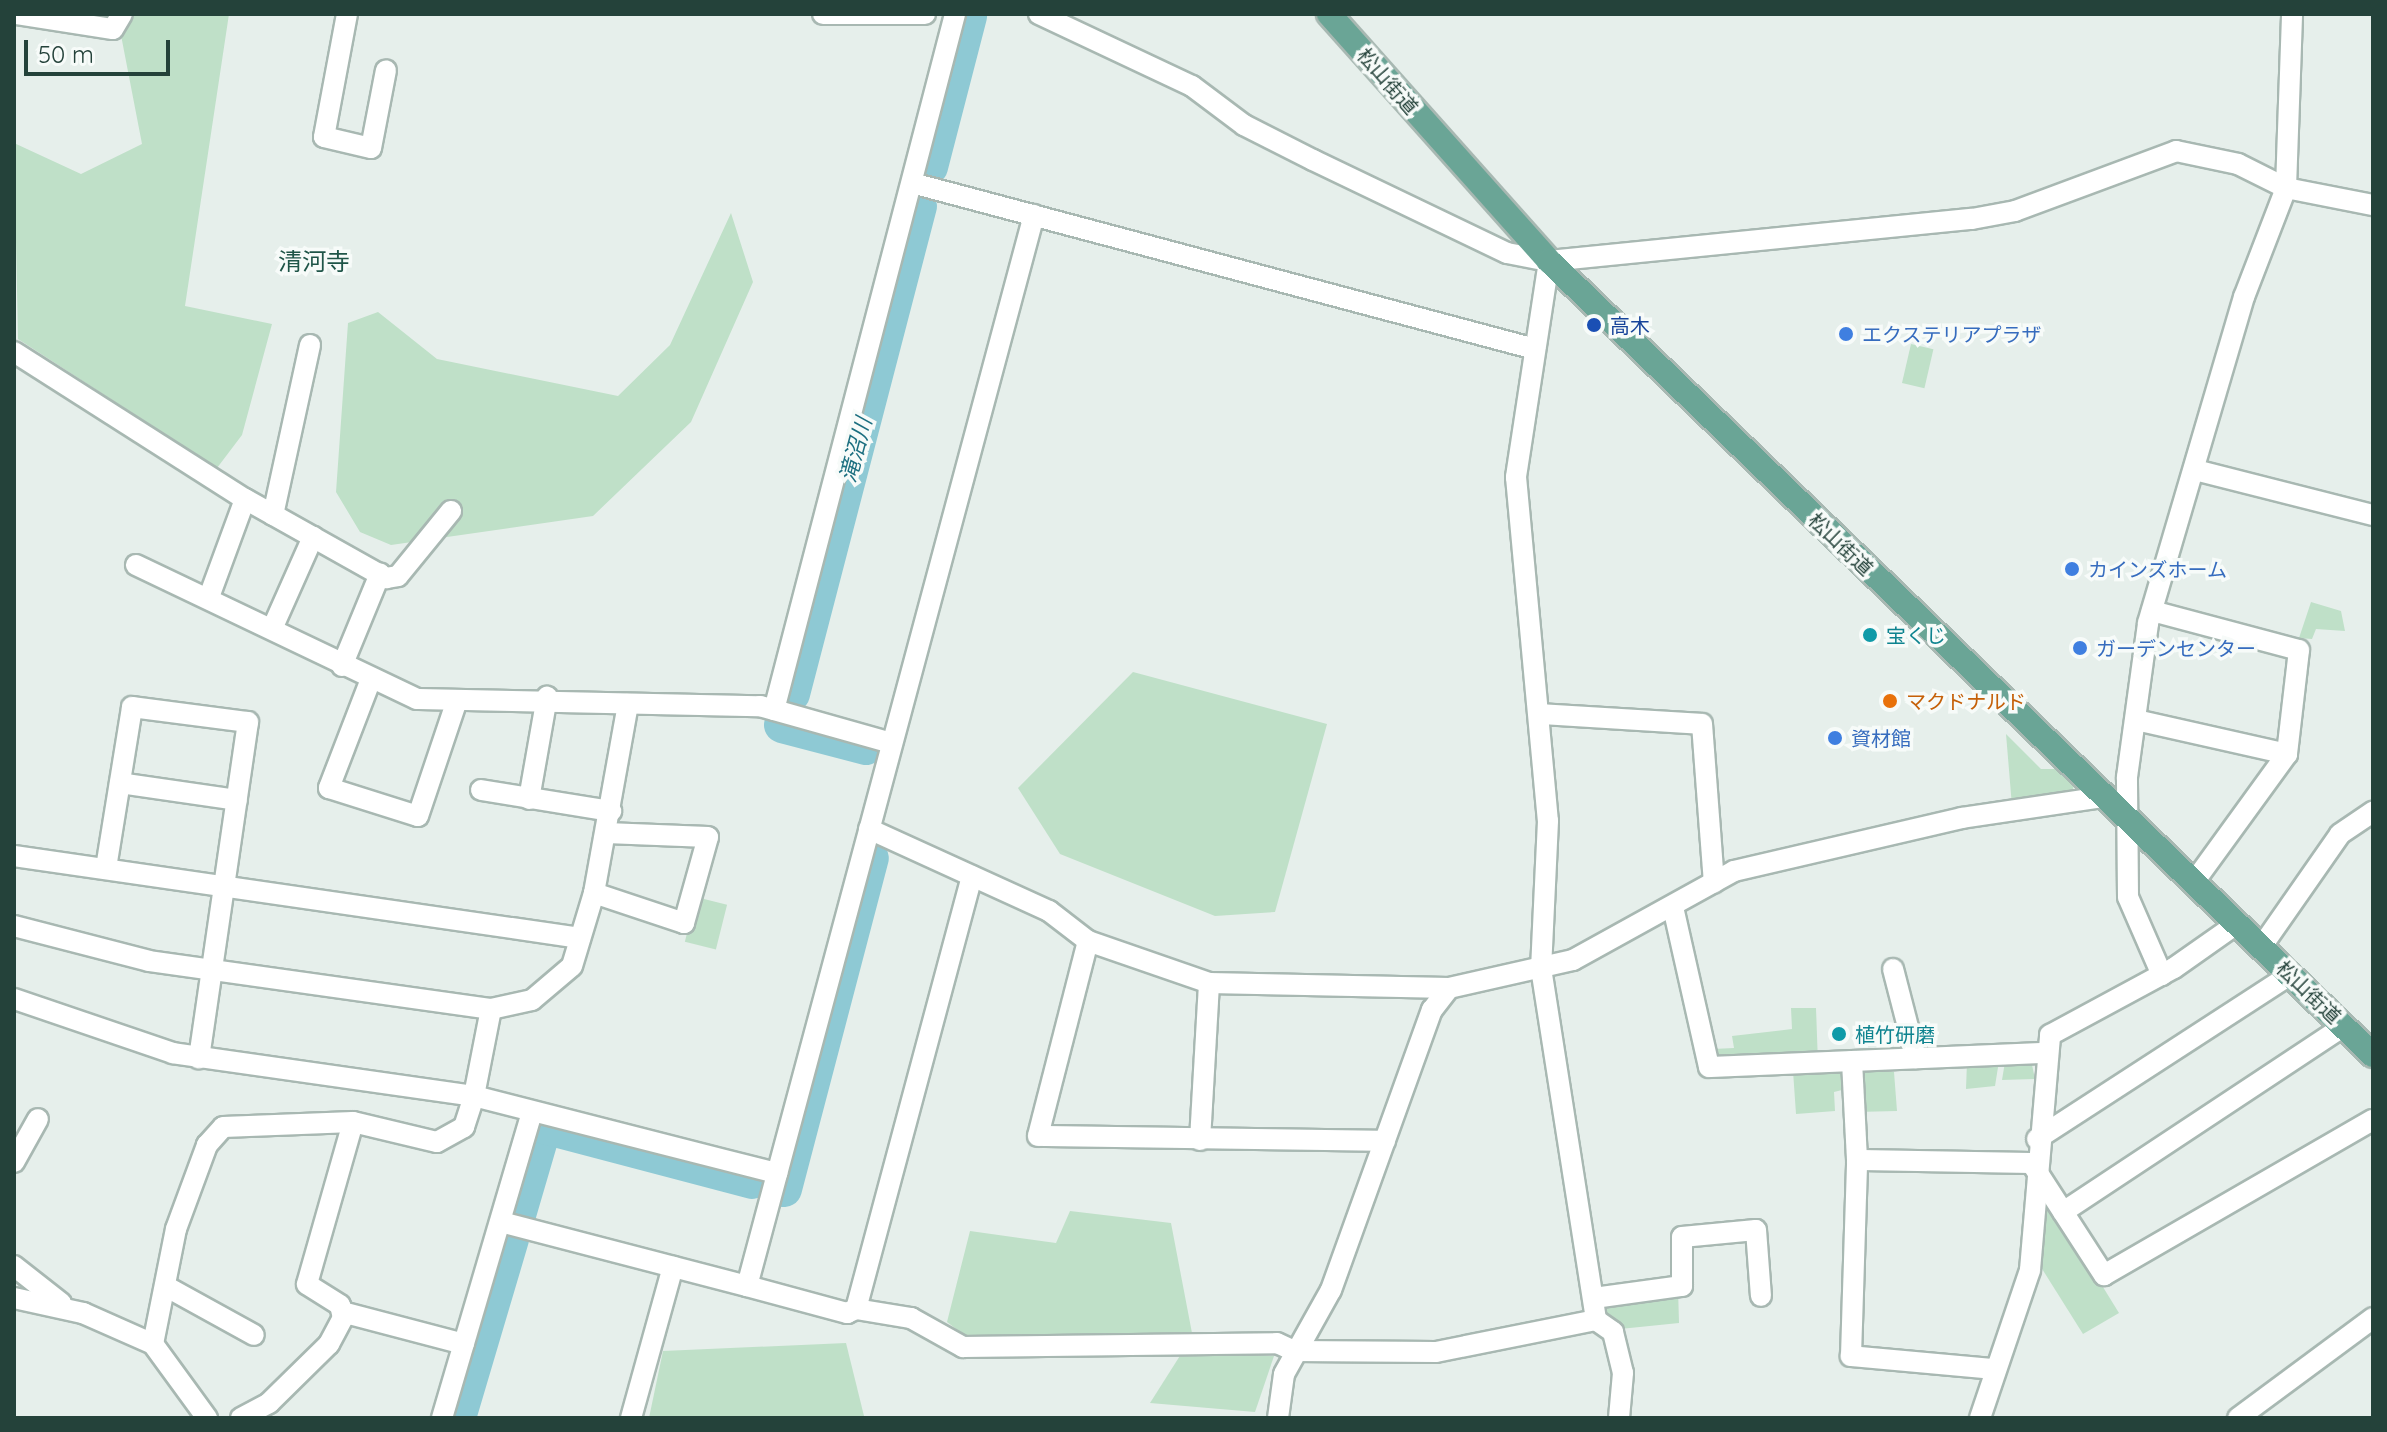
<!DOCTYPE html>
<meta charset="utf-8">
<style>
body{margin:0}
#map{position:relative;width:2387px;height:1432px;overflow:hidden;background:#e6efeb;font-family:Quicksand,"Noto Sans JP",sans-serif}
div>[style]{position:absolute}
.green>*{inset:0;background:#bfe0c8;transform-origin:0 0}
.river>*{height:36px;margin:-18px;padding:0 18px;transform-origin:18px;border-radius:18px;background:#8ec9d4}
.roads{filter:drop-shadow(2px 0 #a8b8b2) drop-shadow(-2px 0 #a8b8b2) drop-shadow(0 2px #a8b8b2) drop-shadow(0 -2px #a8b8b2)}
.minor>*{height:20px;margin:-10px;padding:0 10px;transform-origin:10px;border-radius:10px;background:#fff}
.major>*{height:24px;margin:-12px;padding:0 12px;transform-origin:12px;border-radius:12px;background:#6aa596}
.dots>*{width:22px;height:22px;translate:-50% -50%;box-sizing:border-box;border:4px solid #f7fbf9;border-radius:50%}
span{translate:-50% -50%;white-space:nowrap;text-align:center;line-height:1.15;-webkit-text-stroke:7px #f7fbf9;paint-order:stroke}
.street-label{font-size:20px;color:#24423a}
.transit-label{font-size:20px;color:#164399}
.left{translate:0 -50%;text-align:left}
.shop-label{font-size:20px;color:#366cbe}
.culture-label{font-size:20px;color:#0d838f}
.food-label{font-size:20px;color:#c56008}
.water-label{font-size:22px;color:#1c6f80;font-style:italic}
.quarter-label{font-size:24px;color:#1f5548}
.frame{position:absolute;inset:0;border:16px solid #24423a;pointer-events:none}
.scale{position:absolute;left:24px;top:40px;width:146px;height:36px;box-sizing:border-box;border:4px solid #24423a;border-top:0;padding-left:10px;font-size:24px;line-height:28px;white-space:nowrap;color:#24423a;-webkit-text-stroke:6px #f7fbf9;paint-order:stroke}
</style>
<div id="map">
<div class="green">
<div style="clip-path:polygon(129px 14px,229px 14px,185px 306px,272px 324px,242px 435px,217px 468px,18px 339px,14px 143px,81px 174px,142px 144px,120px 30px)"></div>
<div style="clip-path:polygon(731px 213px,753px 282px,691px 422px,593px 516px,391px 545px,360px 532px,336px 492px,348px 323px,378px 312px,437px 359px,618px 396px,670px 345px)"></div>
<div style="left:1911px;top:344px;width:23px;height:40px;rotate:13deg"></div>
<div style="clip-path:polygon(2311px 602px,2341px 611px,2345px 631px,2316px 629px,2312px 639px,2299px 638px)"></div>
<div style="clip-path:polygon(1133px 672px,1327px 724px,1275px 912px,1215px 916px,1060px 854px,1018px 788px)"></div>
<div style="clip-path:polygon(2006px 734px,2041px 769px,2057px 769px,2074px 786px,2070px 797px,2012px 806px)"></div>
<div style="left:696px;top:897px;width:32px;height:46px;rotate:14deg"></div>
<div style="clip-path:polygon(1791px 1008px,1816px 1008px,1818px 1063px,1715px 1067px,1713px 1049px,1734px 1048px,1732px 1036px,1792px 1029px)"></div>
<div style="clip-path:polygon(2031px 1060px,2035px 1079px,2002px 1080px,2005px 1062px)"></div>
<div style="clip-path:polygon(1999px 1061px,1995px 1086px,1966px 1089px,1967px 1062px)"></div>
<div style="clip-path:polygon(1834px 1068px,1843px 1073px,1846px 1089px,1834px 1092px,1835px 1111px,1796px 1114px,1793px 1071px)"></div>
<div style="clip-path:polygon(1857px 1068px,1894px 1072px,1897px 1111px,1856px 1112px)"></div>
<div style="clip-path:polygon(2040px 1185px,2119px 1313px,2083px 1334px,2039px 1264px)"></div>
<div style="clip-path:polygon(1070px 1211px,1171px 1223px,1192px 1333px,968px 1338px,947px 1322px,970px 1231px,1056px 1243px)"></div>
<div style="clip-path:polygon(1678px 1288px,1679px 1323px,1620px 1329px,1593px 1302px)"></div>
<div style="clip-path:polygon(846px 1343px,864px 1416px,649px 1418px,663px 1351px)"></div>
<div style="clip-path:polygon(1183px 1351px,1274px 1356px,1255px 1412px,1150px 1403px)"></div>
</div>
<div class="river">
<div style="left:930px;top:167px;width:156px;rotate:-75.5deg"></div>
<div style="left:792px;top:694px;width:504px;rotate:-75.41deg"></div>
<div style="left:782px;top:725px;width:87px;rotate:14.7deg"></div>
<div style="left:784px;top:1189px;width:342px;rotate:-75.3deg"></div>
<div style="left:518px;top:1215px;width:93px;rotate:-73.7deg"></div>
<div style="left:544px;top:1126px;width:215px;rotate:14.8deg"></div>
<div style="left:458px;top:1418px;width:187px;rotate:-73.5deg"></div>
</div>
<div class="roads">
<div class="minor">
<div style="left:17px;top:14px;width:97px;rotate:8.9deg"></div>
<div style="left:113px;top:29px;width:17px;rotate:-59deg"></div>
<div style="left:347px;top:14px;width:125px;rotate:100.6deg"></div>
<div style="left:324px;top:137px;width:48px;rotate:13.2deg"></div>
<div style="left:371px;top:148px;width:79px;rotate:-79.1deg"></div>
<div style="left:823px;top:14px;width:102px"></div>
<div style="left:1039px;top:14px;width:169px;rotate:25.2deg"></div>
<div style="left:1192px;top:86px;width:65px;rotate:36.9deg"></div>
<div style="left:1244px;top:125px;width:77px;rotate:26.9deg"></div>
<div style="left:1313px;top:160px;width:215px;rotate:25.6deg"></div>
<div style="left:1507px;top:253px;width:43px;rotate:10.8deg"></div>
<div style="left:1549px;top:261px;width:425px;rotate:-5.7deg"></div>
<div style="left:1972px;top:219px;width:44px;rotate:-10.5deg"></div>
<div style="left:2015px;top:211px;width:172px;rotate:-20.4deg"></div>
<div style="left:2176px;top:151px;width:63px;rotate:11.8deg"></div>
<div style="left:2238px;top:164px;width:54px;rotate:26.6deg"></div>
<div style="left:2286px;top:188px;width:89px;rotate:11.1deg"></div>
<div style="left:912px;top:183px;width:645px;rotate:14.92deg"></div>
<div style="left:1549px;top:261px;width:219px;rotate:98.7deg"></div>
<div style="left:1516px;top:477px;width:345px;rotate:84.7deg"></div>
<div style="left:1548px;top:821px;width:147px;rotate:92.7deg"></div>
<div style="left:1541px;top:968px;width:356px;rotate:81.1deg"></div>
<div style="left:1596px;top:1320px;width:21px;rotate:35deg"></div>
<div style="left:1613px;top:1332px;width:42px;rotate:76.3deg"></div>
<div style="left:1623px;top:1373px;width:45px;rotate:95.1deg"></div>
<div style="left:14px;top:352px;width:274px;rotate:32.5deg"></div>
<div style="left:245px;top:499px;width:162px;rotate:29.3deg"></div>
<div style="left:386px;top:578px;width:12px;rotate:-9deg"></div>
<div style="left:398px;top:576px;width:84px;rotate:-50.8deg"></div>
<div style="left:2195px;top:470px;width:184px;rotate:14.2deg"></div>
<div style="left:273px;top:515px;width:174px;rotate:-77.7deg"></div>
<div style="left:136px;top:565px;width:311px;rotate:25.5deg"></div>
<div style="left:417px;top:699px;width:343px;rotate:1.2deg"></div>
<div style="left:760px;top:706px;width:137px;rotate:15.7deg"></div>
<div style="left:209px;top:597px;width:104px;rotate:-69.8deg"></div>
<div style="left:2152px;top:611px;width:152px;rotate:14.9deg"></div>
<div style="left:2299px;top:650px;width:105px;rotate:96.6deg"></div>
<div style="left:2287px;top:754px;width:158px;rotate:126deg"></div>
<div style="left:272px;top:629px;width:101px;rotate:-66deg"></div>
<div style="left:342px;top:666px;width:100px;rotate:-67.6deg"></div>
<div style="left:371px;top:679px;width:117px;rotate:111.1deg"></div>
<div style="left:329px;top:788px;width:93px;rotate:17.5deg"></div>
<div style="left:418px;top:816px;width:119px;rotate:-71.4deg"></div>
<div style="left:774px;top:710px;width:719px;rotate:-75.42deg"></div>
<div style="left:1540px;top:714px;width:162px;rotate:3.5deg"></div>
<div style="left:1702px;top:724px;width:159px;rotate:85.7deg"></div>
<div style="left:2136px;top:720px;width:155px;rotate:12.7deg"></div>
<div style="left:120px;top:783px;width:118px;rotate:8.3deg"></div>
<div style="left:481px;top:790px;width:132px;rotate:9.2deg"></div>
<div style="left:529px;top:799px;width:104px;rotate:-80deg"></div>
<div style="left:869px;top:829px;width:198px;rotate:24.5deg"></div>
<div style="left:1049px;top:911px;width:49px;rotate:37.6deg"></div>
<div style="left:1088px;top:941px;width:128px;rotate:19.1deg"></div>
<div style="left:1209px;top:983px;width:240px;rotate:1.2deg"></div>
<div style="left:1449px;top:988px;width:127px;rotate:-12.7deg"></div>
<div style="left:1573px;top:960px;width:184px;rotate:-28.9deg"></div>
<div style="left:1734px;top:871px;width:234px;rotate:-13.1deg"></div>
<div style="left:1962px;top:818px;width:142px;rotate:-8.5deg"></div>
<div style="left:14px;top:856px;width:572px;rotate:8.24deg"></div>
<div style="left:106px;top:868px;width:163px;rotate:-80.8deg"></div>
<div style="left:132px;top:707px;width:117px;rotate:7.4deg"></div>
<div style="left:248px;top:722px;width:340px;rotate:98.3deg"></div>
<div style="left:594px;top:893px;width:95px;rotate:18.4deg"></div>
<div style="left:684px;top:923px;width:89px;rotate:-74.4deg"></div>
<div style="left:708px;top:837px;width:102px;rotate:-177.8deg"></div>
<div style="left:1673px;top:907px;width:164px;rotate:77.3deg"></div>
<div style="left:1709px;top:1067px;width:334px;rotate:-2.4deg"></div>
<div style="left:14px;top:926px;width:139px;rotate:14.5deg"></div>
<div style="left:149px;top:961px;width:345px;rotate:8deg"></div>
<div style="left:491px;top:1009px;width:89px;rotate:101.1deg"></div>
<div style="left:474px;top:1096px;width:304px;rotate:-171.9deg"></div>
<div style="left:173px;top:1053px;width:168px;rotate:-161.2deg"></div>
<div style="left:1088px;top:941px;width:201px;rotate:104.4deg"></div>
<div style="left:1038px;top:1136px;width:347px;rotate:0.8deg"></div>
<div style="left:2262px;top:946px;width:136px;rotate:-55.1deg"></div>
<div style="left:2340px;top:834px;width:40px;rotate:-34deg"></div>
<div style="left:1893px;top:969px;width:92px;rotate:75.5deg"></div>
<div style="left:2162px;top:975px;width:85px;rotate:-113.6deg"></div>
<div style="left:2128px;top:897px;width:120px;rotate:-90.5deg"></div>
<div style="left:2127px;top:777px;width:155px;rotate:-82.2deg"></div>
<div style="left:2148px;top:623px;width:340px;rotate:-73.6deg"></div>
<div style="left:2244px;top:297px;width:117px;rotate:-68.9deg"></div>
<div style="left:2286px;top:188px;width:174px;rotate:-88deg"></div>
<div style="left:491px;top:1009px;width:42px;rotate:-12.4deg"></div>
<div style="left:532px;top:1000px;width:52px;rotate:-40.4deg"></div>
<div style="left:572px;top:966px;width:76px;rotate:-73.2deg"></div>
<div style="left:594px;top:893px;width:192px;rotate:-79.8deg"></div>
<div style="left:1852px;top:1061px;width:99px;rotate:87.1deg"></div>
<div style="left:2037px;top:1139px;width:303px;rotate:-33deg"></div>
<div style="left:1200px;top:1140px;width:157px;rotate:-86.7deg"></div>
<div style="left:14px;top:1162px;width:49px;rotate:-60.8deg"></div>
<div style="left:2034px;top:1167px;width:129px;rotate:57.1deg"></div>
<div style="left:2104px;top:1275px;width:310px;rotate:-30deg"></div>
<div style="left:2063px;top:1212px;width:337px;rotate:-33.5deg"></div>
<div style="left:501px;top:1222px;width:254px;rotate:14.6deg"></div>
<div style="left:747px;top:1286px;width:1109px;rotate:-75deg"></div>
<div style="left:14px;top:1266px;width:60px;rotate:38.2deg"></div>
<div style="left:747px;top:1286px;width:104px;rotate:15.1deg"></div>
<div style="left:847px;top:1313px;width:10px;rotate:-24deg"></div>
<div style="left:856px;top:1309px;width:448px;rotate:-75deg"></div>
<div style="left:167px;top:1287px;width:99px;rotate:28.9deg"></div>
<div style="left:14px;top:1298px;width:71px;rotate:12.3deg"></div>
<div style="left:83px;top:1313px;width:77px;rotate:23.9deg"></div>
<div style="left:153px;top:1344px;width:92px;rotate:53.9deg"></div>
<div style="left:1594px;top:1298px;width:89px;rotate:-7.8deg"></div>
<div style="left:1682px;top:1286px;width:49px;rotate:-90deg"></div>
<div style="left:1682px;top:1237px;width:74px;rotate:-5.4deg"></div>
<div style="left:1756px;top:1230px;width:66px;rotate:85.7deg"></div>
<div style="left:856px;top:1309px;width:56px;rotate:9.3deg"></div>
<div style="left:911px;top:1318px;width:60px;rotate:29.1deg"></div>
<div style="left:963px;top:1347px;width:314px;rotate:-0.7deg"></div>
<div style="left:1277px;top:1343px;width:19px;rotate:25deg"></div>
<div style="left:1294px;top:1351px;width:142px;rotate:0.4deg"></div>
<div style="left:1436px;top:1352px;width:163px;rotate:-11.3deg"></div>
<div style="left:342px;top:1312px;width:126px;rotate:14.7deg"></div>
<div style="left:153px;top:1344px;width:117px;rotate:-78.7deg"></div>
<div style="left:176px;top:1229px;width:90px;rotate:-69.7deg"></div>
<div style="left:207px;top:1145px;width:24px;rotate:-48deg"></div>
<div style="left:223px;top:1127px;width:130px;rotate:-2.2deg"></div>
<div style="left:353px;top:1122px;width:86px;rotate:13.4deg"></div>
<div style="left:437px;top:1142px;width:31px;rotate:-29deg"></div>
<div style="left:464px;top:1127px;width:33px;rotate:-72deg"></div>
<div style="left:474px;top:1096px;width:313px;rotate:14.3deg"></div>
<div style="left:1993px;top:1369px;width:143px;rotate:-174.8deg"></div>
<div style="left:1851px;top:1356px;width:196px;rotate:-88.2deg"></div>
<div style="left:1857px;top:1160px;width:178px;rotate:1deg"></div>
<div style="left:241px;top:1418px;width:32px;rotate:-28deg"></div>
<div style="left:269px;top:1403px;width:84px;rotate:-44.5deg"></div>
<div style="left:329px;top:1344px;width:30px;rotate:-62deg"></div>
<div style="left:343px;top:1318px;width:13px;rotate:-103deg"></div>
<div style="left:340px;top:1305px;width:39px;rotate:-148deg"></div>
<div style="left:307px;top:1284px;width:168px;rotate:-74.1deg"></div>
<div style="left:442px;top:1418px;width:318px;rotate:-73.6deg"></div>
<div style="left:631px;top:1418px;width:157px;rotate:-74.5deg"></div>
<div style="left:1278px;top:1418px;width:44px;rotate:-82.2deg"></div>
<div style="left:1284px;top:1374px;width:96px;rotate:-60.8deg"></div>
<div style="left:1331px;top:1290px;width:298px;rotate:-70.2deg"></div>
<div style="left:1432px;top:1010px;width:28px;rotate:-52deg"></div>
<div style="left:1980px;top:1418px;width:156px;rotate:-71.3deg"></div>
<div style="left:2030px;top:1270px;width:236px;rotate:-85.1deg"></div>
<div style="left:2050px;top:1035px;width:141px;rotate:-28.4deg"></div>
<div style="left:2174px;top:968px;width:78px;rotate:-35.1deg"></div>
<div style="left:2238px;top:1418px;width:168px;rotate:-36.5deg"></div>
</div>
<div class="major">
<div style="left:1329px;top:14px;width:331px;rotate:48.3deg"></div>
<div style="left:1549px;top:261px;width:1144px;rotate:43.94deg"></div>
</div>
</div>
<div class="dots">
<div style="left:1594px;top:325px;background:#1a4fb4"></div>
<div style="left:1846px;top:334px;background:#3f7fe0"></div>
<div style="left:2072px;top:569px;background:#3f7fe0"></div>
<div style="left:1870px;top:635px;background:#0f9aa8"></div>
<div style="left:2080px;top:648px;background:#3f7fe0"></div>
<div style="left:1890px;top:701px;background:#e8710a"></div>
<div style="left:1835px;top:738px;background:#3f7fe0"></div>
<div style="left:1839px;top:1034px;background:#0f9aa8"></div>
</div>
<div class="street-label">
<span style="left:1388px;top:81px;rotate:49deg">松山街道</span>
<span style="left:1841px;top:544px;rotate:44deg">松山街道</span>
<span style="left:2309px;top:992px;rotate:44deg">松山街道</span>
</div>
<div class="transit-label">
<span class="left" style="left:1610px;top:325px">高木</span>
</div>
<div class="shop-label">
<span class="left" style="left:1862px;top:334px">エクステリアプラザ</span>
<span class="left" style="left:2088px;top:569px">カインズホーム</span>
<span class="left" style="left:2096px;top:648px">ガーデンセンター</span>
<span class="left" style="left:1851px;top:738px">資材館</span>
</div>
<div class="culture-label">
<span class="left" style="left:1886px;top:635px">宝くじ</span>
<span class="left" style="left:1855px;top:1034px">植竹研磨</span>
</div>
<div class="food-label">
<span class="left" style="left:1906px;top:701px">マクドナルド</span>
</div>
<div class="water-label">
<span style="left:856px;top:450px;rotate:-75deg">滝沼川</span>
</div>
<div class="quarter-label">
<span style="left:314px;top:262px">清河寺</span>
</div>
<div class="frame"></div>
<div class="scale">50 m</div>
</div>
